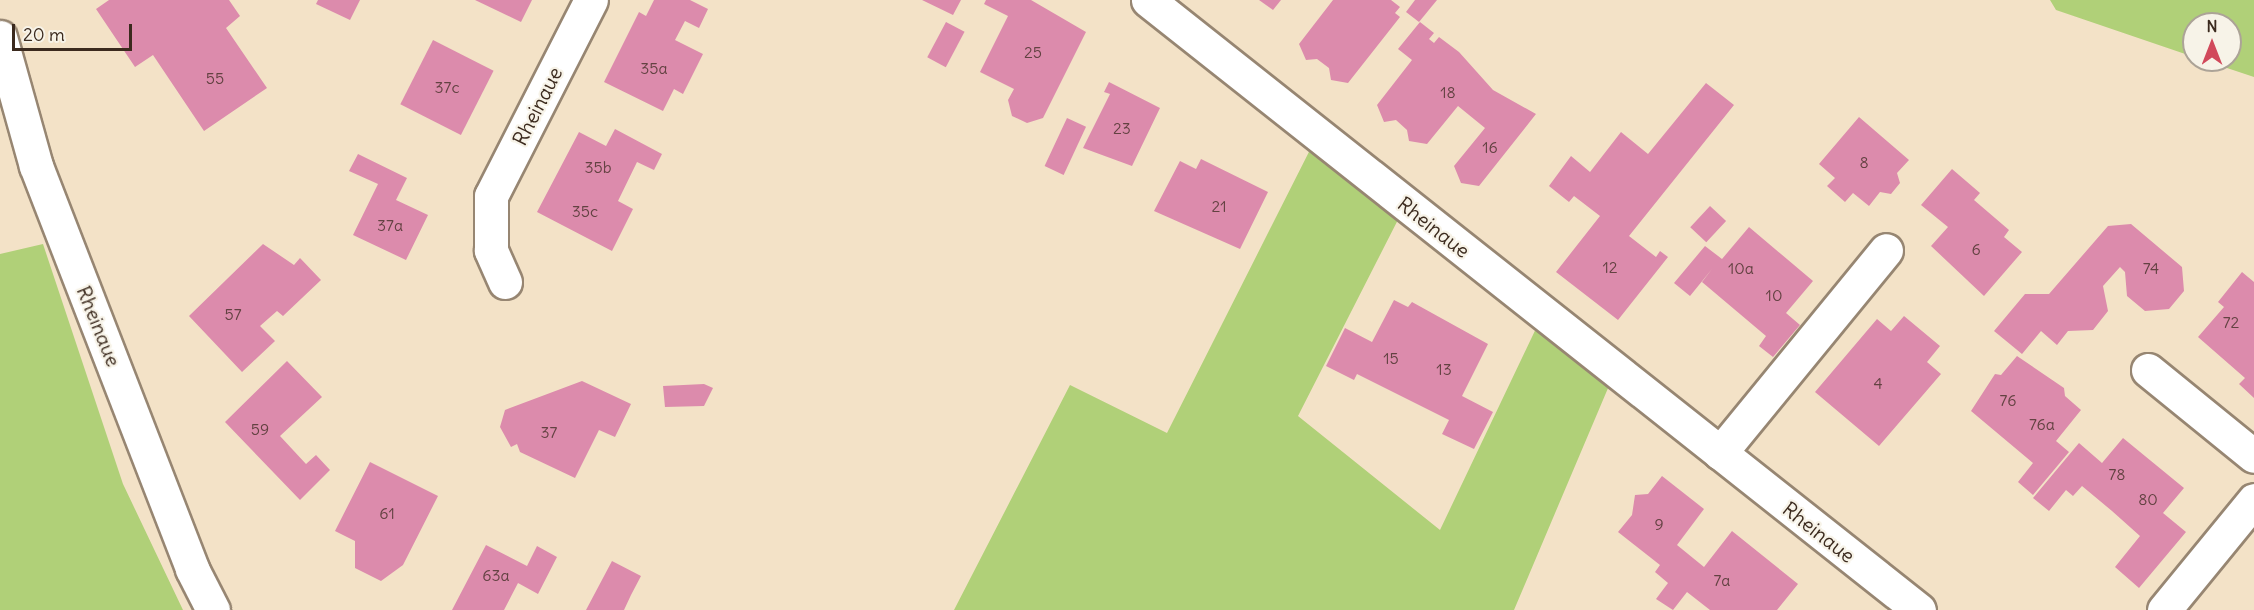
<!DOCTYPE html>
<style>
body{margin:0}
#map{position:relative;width:2254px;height:610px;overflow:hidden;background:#f3e2c7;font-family:Delius,sans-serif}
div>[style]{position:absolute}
.green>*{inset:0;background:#b0d078}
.building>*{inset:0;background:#dc8bac;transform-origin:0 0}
.roads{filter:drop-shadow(2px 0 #978672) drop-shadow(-2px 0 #978672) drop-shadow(0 2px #978672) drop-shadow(0 -2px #978672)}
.minor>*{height:33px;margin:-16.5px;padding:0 16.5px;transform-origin:16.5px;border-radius:16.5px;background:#fff}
span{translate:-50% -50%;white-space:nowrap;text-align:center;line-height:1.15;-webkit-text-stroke:4.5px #f7f3e8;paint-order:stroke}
.number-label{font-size:16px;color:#634242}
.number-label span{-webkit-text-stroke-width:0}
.street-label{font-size:20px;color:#3b2a1e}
.north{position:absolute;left:2182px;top:12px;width:60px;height:60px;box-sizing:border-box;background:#f7f3e8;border:2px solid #aca397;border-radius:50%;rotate:0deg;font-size:16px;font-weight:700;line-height:24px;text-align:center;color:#3b2a1e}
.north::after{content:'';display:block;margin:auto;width:21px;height:27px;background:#d1495b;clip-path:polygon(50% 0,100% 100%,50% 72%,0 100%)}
.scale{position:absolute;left:12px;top:24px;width:120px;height:27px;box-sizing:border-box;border:3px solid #3b2a1e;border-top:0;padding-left:8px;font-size:18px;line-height:21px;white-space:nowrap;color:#3b2a1e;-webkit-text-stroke:4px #f7f3e8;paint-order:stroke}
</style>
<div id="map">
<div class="green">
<div style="clip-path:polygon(2050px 0,2254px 0,2254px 77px,2203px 60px,2230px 60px,2230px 24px,2194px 24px,2194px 57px,2056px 10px)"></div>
<div style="clip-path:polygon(1316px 138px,1405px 206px,1298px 416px,1440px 530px,1541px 318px,1614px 374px,1514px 610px,954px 610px,1070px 385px,1167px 433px)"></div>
<div style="clip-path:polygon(43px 244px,123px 484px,183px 610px,0 610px,0 254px)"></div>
</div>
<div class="building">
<div style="clip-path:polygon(109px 0,229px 0,240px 16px,226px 28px,267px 88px,204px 131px,153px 55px,135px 67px,96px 9px)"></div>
<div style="clip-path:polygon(318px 0,360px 0,350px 20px,316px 4px)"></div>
<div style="clip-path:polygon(475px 0,532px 0,521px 22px)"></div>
<div style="clip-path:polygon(654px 0,690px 0,708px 9px,699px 28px,685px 21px,675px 40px,703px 54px,683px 94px,674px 89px,663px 111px,604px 82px,639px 12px,646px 16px)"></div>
<div style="clip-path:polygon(922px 0,961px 0,953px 15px)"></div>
<div style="clip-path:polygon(986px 0,1031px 0,1086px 32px,1043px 118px,1027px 123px,1012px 116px,1008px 100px,1014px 89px,980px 72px,1008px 16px,984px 4px)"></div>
<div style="clip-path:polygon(1259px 0,1281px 0,1273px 10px)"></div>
<div style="clip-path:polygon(1333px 0,1391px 0,1400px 7px,1395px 13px,1400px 17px,1348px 83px,1331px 80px,1329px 68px,1317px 59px,1306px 60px,1299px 44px)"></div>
<div style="clip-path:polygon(1415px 0,1437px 0,1419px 22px,1406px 12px)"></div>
<div style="left:946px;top:22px;width:21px;height:40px;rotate:28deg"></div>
<div style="clip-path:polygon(1420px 22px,1434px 33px,1429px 39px,1434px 43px,1439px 37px,1459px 52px,1493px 90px,1536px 114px,1479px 186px,1461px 183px,1454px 166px,1485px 128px,1458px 106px,1427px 144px,1409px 141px,1407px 130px,1396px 120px,1384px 122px,1377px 105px,1412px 60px,1398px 49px)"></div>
<div style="left:433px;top:40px;width:68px;height:72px;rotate:27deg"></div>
<div style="clip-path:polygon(1109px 82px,1160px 108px,1132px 166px,1083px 148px,1110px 94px,1104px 92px)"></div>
<div style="clip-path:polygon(1706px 83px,1734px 105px,1629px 236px,1656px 257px,1660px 251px,1668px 257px,1618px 320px,1556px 272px,1600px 216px,1574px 196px,1569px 202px,1549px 186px,1571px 156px,1590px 172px,1621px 132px,1648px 154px)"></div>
<div style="clip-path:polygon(1859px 117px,1909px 160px,1897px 173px,1900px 183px,1891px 194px,1880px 192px,1869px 206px,1853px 193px,1845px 202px,1827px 186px,1835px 178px,1819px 164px)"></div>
<div style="left:1067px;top:118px;width:21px;height:53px;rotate:25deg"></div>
<div style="clip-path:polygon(615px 129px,662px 154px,654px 170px,637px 162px,618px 201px,633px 209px,612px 251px,537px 212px,579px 132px,606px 146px)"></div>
<div style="clip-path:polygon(358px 154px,407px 178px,396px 200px,428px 215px,406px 260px,353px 235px,378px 184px,349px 171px)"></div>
<div style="clip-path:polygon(1201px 159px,1268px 192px,1240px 249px,1154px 211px,1180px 161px,1196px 169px)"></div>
<div style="clip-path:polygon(1952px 169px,1980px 193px,1974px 200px,2009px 230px,2004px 237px,2022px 252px,1984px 296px,1931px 246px,1948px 227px,1921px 205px)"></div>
<div style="left:1710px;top:206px;width:22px;height:29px;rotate:43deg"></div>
<div style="clip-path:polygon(2131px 224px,2182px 267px,2184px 291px,2169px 309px,2145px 311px,2127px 296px,2125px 272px,2120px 267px,2103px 286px,2108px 311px,2093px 330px,2068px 331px,2057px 345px,2041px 331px,2022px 354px,1994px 331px,2025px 294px,2049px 294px,2108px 226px)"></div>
<div style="clip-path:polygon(1749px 227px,1813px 281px,1786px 313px,1800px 325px,1773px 357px,1759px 346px,1766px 336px,1702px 282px,1712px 269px,1690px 296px,1674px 283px,1705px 246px,1722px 259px)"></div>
<div style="clip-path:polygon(263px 244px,294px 265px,300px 258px,321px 280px,283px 316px,277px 311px,260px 326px,275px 341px,242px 372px,189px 316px)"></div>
<div style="clip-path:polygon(2242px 272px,2254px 282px,2254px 398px,2239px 384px,2245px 378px,2198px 337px,2224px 307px,2218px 302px)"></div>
<div style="clip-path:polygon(1394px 300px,1408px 307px,1412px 302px,1488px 344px,1462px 396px,1493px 412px,1474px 449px,1442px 434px,1449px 420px,1357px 374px,1354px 380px,1326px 366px,1345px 328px,1372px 342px)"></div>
<div style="clip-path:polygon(1904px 316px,1940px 346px,1927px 362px,1941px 374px,1879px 446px,1815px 392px,1877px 319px,1891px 331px)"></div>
<div style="clip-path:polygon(2017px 356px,2064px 388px,2065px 396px,2081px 410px,2056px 441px,2069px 452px,2033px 495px,2018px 482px,2033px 463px,1971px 411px,1995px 374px,2001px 375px)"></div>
<div style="clip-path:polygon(287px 361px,322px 397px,280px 436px,306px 464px,316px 455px,330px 470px,300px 500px,225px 422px)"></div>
<div style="clip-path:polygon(582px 381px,631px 404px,615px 437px,599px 430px,575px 478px,520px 452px,517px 444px,511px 447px,500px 427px,505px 410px)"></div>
<div style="clip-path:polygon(704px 384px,713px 388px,704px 406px,665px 407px,663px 386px)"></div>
<div style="clip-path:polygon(2123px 438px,2184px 488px,2163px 513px,2186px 532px,2139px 588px,2115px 567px,2140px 536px,2112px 511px,2082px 486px,2073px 496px,2066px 490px,2049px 511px,2033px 498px,2079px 443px,2102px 463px)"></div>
<div style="clip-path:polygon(370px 462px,438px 496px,403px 565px,381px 581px,355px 568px,355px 541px,335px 531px)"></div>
<div style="clip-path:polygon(1662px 476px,1704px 509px,1677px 545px,1704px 567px,1732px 531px,1798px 584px,1777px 610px,1710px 610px,1687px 592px,1673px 610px,1656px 599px,1668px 583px,1655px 572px,1660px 565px,1618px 532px,1632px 515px,1635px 495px,1648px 494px)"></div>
<div style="clip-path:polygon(486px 545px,527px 566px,537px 546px,557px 557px,538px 594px,518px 583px,504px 610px,452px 610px)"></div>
<div style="clip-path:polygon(612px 561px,641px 576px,631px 595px,624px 610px,586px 610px)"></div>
</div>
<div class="roads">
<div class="minor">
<div style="left:1148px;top:0;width:983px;rotate:38.35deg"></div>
<div style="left:0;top:37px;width:134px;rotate:74.4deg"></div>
<div style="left:36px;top:166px;width:432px;rotate:68.8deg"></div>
<div style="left:192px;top:569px;width:46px;rotate:62.9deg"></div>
<div style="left:505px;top:282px;width:35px;rotate:-114deg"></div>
<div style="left:491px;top:250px;width:54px;rotate:-90deg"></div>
<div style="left:491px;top:196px;width:220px;rotate:-63deg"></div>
<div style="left:2148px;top:370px;width:136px;rotate:39.1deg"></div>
<div style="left:1720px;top:453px;width:262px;rotate:-50.7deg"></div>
<div style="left:2164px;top:610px;width:142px;rotate:-50.7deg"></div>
</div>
</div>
<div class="number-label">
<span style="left:1033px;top:52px">25</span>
<span style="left:654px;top:68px">35a</span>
<span style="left:215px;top:78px">55</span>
<span style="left:447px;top:87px">37c</span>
<span style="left:1448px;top:92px">18</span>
<span style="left:1122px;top:128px">23</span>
<span style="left:1490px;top:147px">16</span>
<span style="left:1864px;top:162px">8</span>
<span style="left:598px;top:167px">35b</span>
<span style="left:1219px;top:206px">21</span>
<span style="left:585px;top:211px">35c</span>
<span style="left:390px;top:225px">37a</span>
<span style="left:1976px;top:249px">6</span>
<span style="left:1610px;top:267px">12</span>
<span style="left:1741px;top:268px">10a</span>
<span style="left:2151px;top:268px">74</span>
<span style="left:1774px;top:295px">10</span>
<span style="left:233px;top:314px">57</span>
<span style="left:2231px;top:322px">72</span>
<span style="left:1391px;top:358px">15</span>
<span style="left:1444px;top:369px">13</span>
<span style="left:1878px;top:383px">4</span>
<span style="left:2008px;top:400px">76</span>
<span style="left:2042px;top:424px">76a</span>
<span style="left:260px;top:429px">59</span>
<span style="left:549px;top:432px">37</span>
<span style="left:2117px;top:474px">78</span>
<span style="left:2148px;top:499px">80</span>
<span style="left:387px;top:513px">61</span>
<span style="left:1659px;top:524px">9</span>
<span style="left:496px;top:575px">63a</span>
<span style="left:1722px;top:580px">7a</span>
</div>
<div class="street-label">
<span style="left:537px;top:106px;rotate:-63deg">Rheinaue</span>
<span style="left:1434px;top:227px;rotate:38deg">Rheinaue</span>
<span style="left:99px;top:326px;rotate:68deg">Rheinaue</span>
<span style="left:1819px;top:532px;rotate:38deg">Rheinaue</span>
</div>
<div class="north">N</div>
<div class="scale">20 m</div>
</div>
